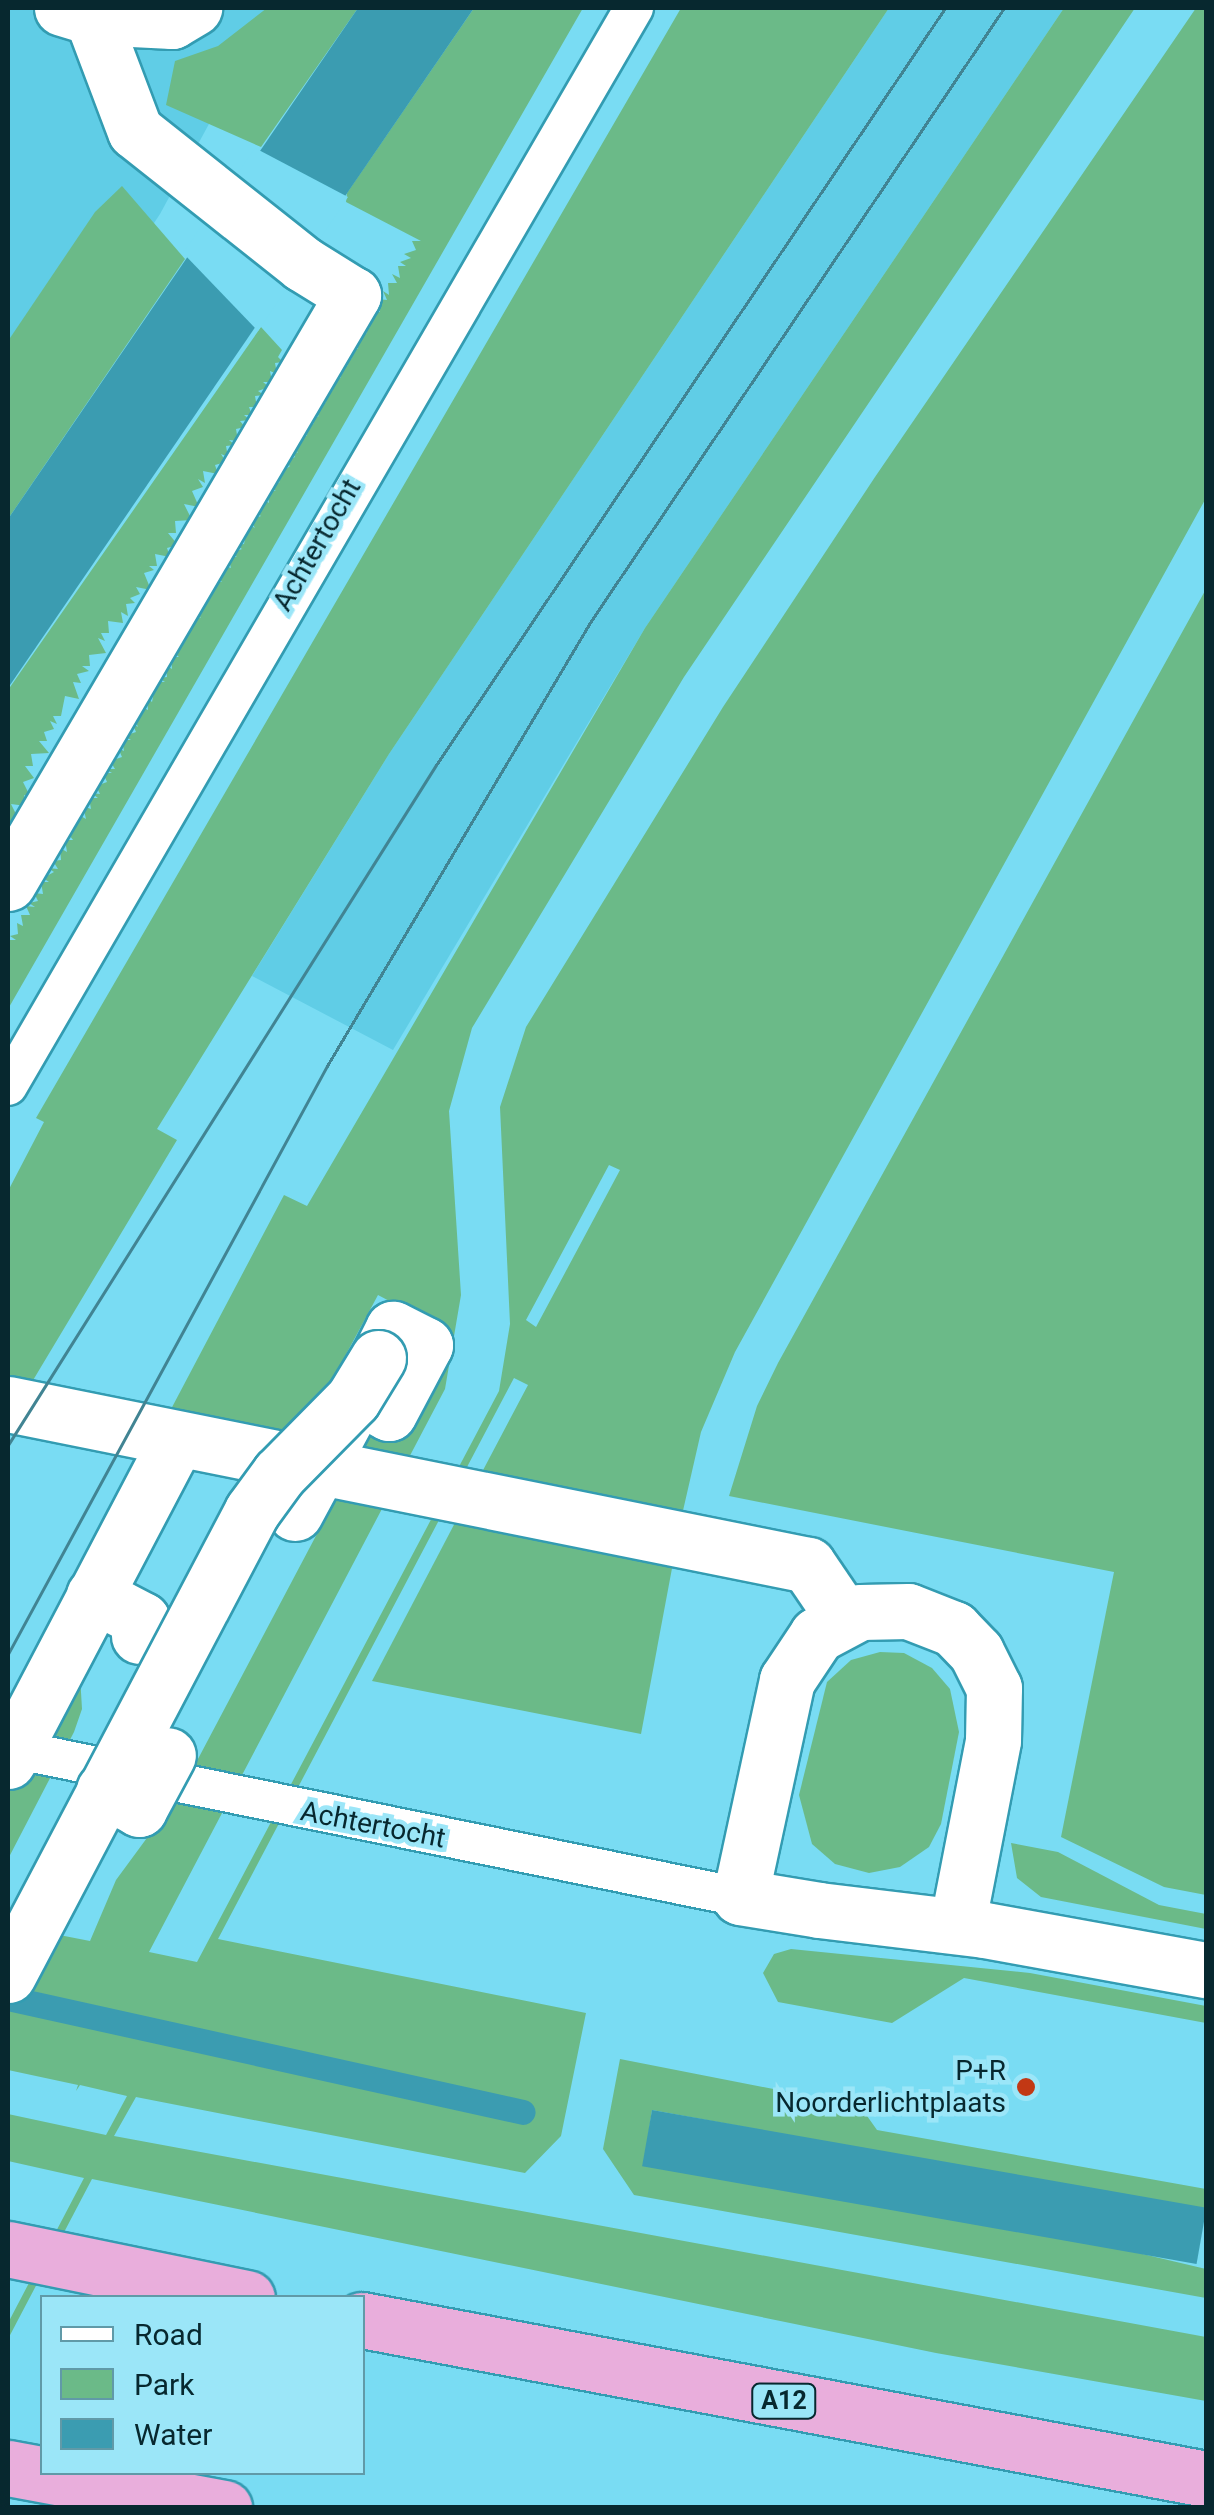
<!DOCTYPE html>
<style>
body{margin:0}
#map{position:relative;width:1214px;height:2515px;overflow:hidden;background:#79dcf3;font-family:Roboto,sans-serif}
div>[style]{position:absolute}
.built>*{inset:0;background:#60cde6}
.green>*{inset:0;background:#6bba88}
.water>*{inset:0;background:#3b9cb1;transform-origin:0 0}
.pier>*{inset:0;background:#79dcf3}
.stream>*{height:25px;margin:-12.5px;padding:0 12.5px;transform-origin:12.5px;border-radius:12.5px;background:#3b9cb1}
.roads{filter:drop-shadow(2px 0 #339cb2) drop-shadow(-2px 0 #339cb2) drop-shadow(0 2px #339cb2) drop-shadow(0 -2px #339cb2)}
.lane>*{height:38px;margin:-19px;padding:0 19px;transform-origin:19px;border-radius:19px;background:#fff}
.street>*{height:55px;margin:-27.5px;padding:0 27.5px;transform-origin:27.5px;border-radius:27.5px;background:#fff}
.highway>*{height:55px;margin:-27.5px;padding:0 27.5px;transform-origin:27.5px;border-radius:27.5px;background:#e9aedc}
.tram>*{height:2.5px;margin:-1.25px;padding:0 1.25px;transform-origin:1.25px;border-radius:1.25px;background:#418493}
.bridges{filter:drop-shadow(2px 0 #339cb2) drop-shadow(-2px 0 #339cb2) drop-shadow(0 2px #339cb2) drop-shadow(0 -2px #339cb2)}
.street-bridge>*{height:55px;margin:-27.5px;padding:0 27.5px;transform-origin:27.5px;border-radius:27.5px;background:#fff}
.dots>*{width:28px;height:28px;translate:-50% -50%;box-sizing:border-box;border:5px solid #9be6f8;border-radius:50%}
span{translate:-50% -50%;white-space:nowrap;text-align:center;line-height:1.15;-webkit-text-stroke:9px #9be6f8;paint-order:stroke}
.shield-label span{padding:2px 8px;background:#9be6f8;border:2px solid;border-radius:8px;-webkit-text-stroke-width:0}
.shield-label{font-size:25px;color:#07282f;font-weight:700}
.street-label{font-size:28px;color:#07282f}
.poi-label{font-size:28px;color:#07282f}
.right{translate:-100% -50%;text-align:right}
.frame{position:absolute;inset:0;border:10px solid #07282f;pointer-events:none}
.legend{position:absolute;left:40px;top:2295px;width:325px;height:180px;box-sizing:border-box;background:#9be6f8;border:2px solid #609aa8;margin:0;padding:12px 18px;list-style:none;font-size:30px;color:#07282f}
.legend li{display:flex;align-items:center;gap:20px;height:50px}
.legend b{width:50px;border:2px solid #609aa8}
</style>
<div id="map">
<div class="built">
<div style="clip-path:polygon(8px 8px,272px 8px,160px 214px,8px 443px)"></div>
<div style="clip-path:polygon(889px 8px,1064px 8px,645px 628px,393px 1050px,252px 976px,389px 754px)"></div>
</div>
<div class="green">
<div style="clip-path:polygon(267px 8px,358px 8px,261px 147px,166px 105px,175px 61px,218px 46px)"></div>
<div style="clip-path:polygon(474px 8px,583px 8px,8px 1009px,8px 940px,16px 940px,10px 936px,18px 934px,17px 923px,23px 926px,21px 915px,30px 915px,26px 906px,35px 907px,29px 903px,38px 901px,34px 893px,43px 894px,41px 882px,49px 882px,43px 878px,54px 872px,48px 868px,58px 869px,53px 861px,61px 860px,60px 848px,67px 852px,65px 840px,73px 840px,64px 828px,79px 815px,86px 819px,83px 806px,91px 809px,89px 798px,98px 798px,91px 793px,100px 794px,96px 786px,107px 782px,103px 773px,112px 773px,105px 769px,115px 769px,110px 761px,122px 757px,118px 748px,124px 751px,122px 740px,131px 740px,124px 736px,136px 732px,132px 723px,138px 727px,135px 720px,142px 707px,148px 710px,147px 698px,152px 702px,156px 682px,165px 682px,159px 678px,167px 677px,166px 665px,172px 669px,171px 657px,179px 657px,173px 652px,195px 615px,201px 618px,197px 612px,214px 582px,222px 582px,217px 577px,223px 565px,231px 568px,228px 557px,237px 557px,231px 553px,242px 549px,236px 545px,244px 544px,248px 524px,255px 528px,250px 520px,261px 516px,255px 512px,263px 499px,269px 503px,267px 490px,276px 491px,269px 487px,280px 482px,274px 478px,290px 466px,284px 462px,295px 457px,291px 449px,298px 453px,293px 445px,300px 432px,307px 436px,305px 424px,314px 424px,308px 420px,319px 416px,313px 412px,320px 399px,326px 403px,324px 391px,333px 391px,328px 387px,334px 374px,341px 378px,339px 366px,348px 366px,342px 362px,352px 358px,348px 349px,358px 349px,354px 341px,362px 341px,356px 337px,367px 333px,363px 324px,370px 328px,368px 316px,377px 316px,371px 312px,380px 312px,378px 299px,387px 300px,383px 291px,389px 295px,388px 283px,397px 283px,392px 274px,400px 278px,398px 266px,406px 266px,400px 262px,411px 258px,404px 254px,416px 250px,412px 241px,421px 241px,346px 202px,347px 193px)"></div>
<div style="clip-path:polygon(681px 8px,889px 8px,389px 754px,157px 1129px,177px 1140px,8px 1422px,8px 1191px,44px 1122px,36px 1118px)"></div>
<div style="clip-path:polygon(evenodd,1064px 8px,1135px 8px,684px 677px,472px 1028px,449px 1111px,461px 1295px,445px 1389px,149px 1952px,197px 1962px,499px 1391px,510px 1324px,500px 1107px,526px 1027px,723px 707px,875px 477px,1196px 8px,1206px 8px,1206px 498px,735px 1352px,701px 1432px,682px 1515px,481px 1474px,528px 1385px,514px 1378px,218px 1939px,586px 2013px,561px 2136px,525px 2173px,136px 2097px,114px 2136px,1206px 2337px,1206px 2401px,936px 2353px,92px 2179px,8px 2339px,8px 2323px,84px 2178px,8px 2161px,8px 2114px,106px 2135px,127px 2096px,80px 2085px,76px 2091px,78px 2085px,8px 2070px,8px 1925px,90px 1941px,116px 1880px,180px 1793px,429px 1322px,378px 1295px,329px 1386px,287px 1429px,256px 1448px,185px 1465px,80px 1675px,82px 1709px,74px 1732px,8px 1859px,8px 1718px,284px 1195px,307px 1206px,645px 628px,1064px 8px,609px 1165px,620px 1170px,536px 1327px,526px 1320px,609px 1165px)"></div>
<div style="clip-path:polygon(122px 186px,185px 259px,8px 519px,8px 341px,95px 212px)"></div>
<div style="clip-path:polygon(261px 327px,282px 350px,278px 357px,283px 362px,275px 363px,277px 374px,270px 371px,272px 382px,263px 382px,269px 387px,258px 391px,264px 395px,255px 396px,257px 407px,249px 407px,252px 415px,244px 415px,250px 420px,240px 421px,245px 427px,236px 429px,238px 441px,229px 440px,235px 445px,226px 446px,228px 457px,221px 454px,226px 462px,215px 465px,218px 474px,203px 471px,205px 483px,198px 479px,203px 487px,192px 491px,199px 507px,184px 504px,192px 520px,175px 521px,176px 533px,168px 533px,178px 545px,167px 548px,170px 557px,155px 554px,157px 566px,149px 566px,154px 570px,144px 573px,151px 590px,136px 587px,140px 594px,130px 598px,135px 603px,126px 604px,128px 616px,121px 612px,123px 623px,108px 621px,109px 633px,101px 633px,105px 641px,98px 638px,106px 653px,89px 655px,90px 666px,82px 666px,89px 671px,77px 674px,81px 683px,73px 682px,79px 699px,65px 696px,61px 716px,53px 716px,57px 724px,50px 721px,54px 729px,44px 732px,47px 741px,39px 741px,49px 753px,31px 754px,33px 766px,25px 766px,34px 778px,23px 782px,31px 798px,24px 795px,26px 806px,11px 804px,18px 818px,8px 823px,8px 690px)"></div>
<div style="clip-path:polygon(1206px 589px,1206px 1895px,1164px 1887px,1061px 1837px,1114px 1572px,729px 1496px,757px 1406px,778px 1363px)"></div>
<div style="clip-path:polygon(457px 1519px,673px 1563px,641px 1734px,372px 1681px)"></div>
<div style="clip-path:polygon(880px 1652px,904px 1653px,932px 1668px,950px 1689px,959px 1732px,941px 1824px,929px 1847px,900px 1867px,869px 1873px,835px 1864px,812px 1844px,799px 1795px,827px 1682px,851px 1660px)"></div>
<div style="clip-path:polygon(1011px 1843px,1058px 1852px,1159px 1905px,1206px 1914px,1206px 1929px,1041px 1897px,1017px 1878px)"></div>
<div style="clip-path:polygon(791px 1949px,1030px 1973px,1206px 2006px,1206px 2023px,964px 1978px,892px 2023px,778px 2002px,763px 1973px,774px 1954px)"></div>
<div style="clip-path:polygon(620px 2059px,860px 2106px,877px 2130px,1206px 2189px,1206px 2212px,652px 2110px,648px 2137px,1206px 2269px,1206px 2298px,634px 2195px,603px 2149px)"></div>
</div>
<div class="water">
<div style="clip-path:polygon(358px 8px,474px 8px,8px 688px,8px 519px)"></div>
<div style="left:652px;top:2110px;width:563px;height:57px;rotate:10deg"></div>
</div>
<div class="pier">
<div style="clip-path:polygon(255px 148px,348px 197px,258px 331px,183px 253px)"></div>
</div>
<div class="stream">
<div style="left:8px;top:1998px;width:527px;rotate:12.48deg"></div>
</div>
<div class="roads">
<div class="lane">
<div style="left:8px;top:1086px;width:1247px;rotate:-59.86deg"></div>
<div style="left:8px;top:1748px;width:747px;rotate:11.51deg"></div>
</div>
<div class="street">
<div style="left:62px;top:8px;width:31px;rotate:17deg"></div>
<div style="left:92px;top:17px;width:80px;rotate:2.9deg"></div>
<div style="left:172px;top:21px;width:26px;rotate:-31deg"></div>
<div style="left:8px;top:883px;width:682px;rotate:-59.6deg"></div>
<div style="left:353px;top:295px;width:59px;rotate:-148.2deg"></div>
<div style="left:303px;top:264px;width:214px;rotate:-141.6deg"></div>
<div style="left:135px;top:131px;width:122px;rotate:-110.7deg"></div>
<div style="left:8px;top:1404px;width:816px;rotate:11.38deg"></div>
<div style="left:808px;top:1565px;width:64px;rotate:55.8deg"></div>
<div style="left:295px;top:1513px;width:133px;rotate:-61.7deg"></div>
<div style="left:358px;top:1396px;width:35px;rotate:29deg"></div>
<div style="left:389px;top:1413px;width:77px;rotate:-62.1deg"></div>
<div style="left:425px;top:1345px;width:36px;rotate:-153deg"></div>
<div style="left:393px;top:1329px;width:33px;rotate:117deg"></div>
<div style="left:94px;top:1595px;width:54px;rotate:27.5deg"></div>
<div style="left:142px;top:1620px;width:16px;rotate:101deg"></div>
<div style="left:8px;top:1761px;width:364px;rotate:-62.3deg"></div>
<div style="left:957px;top:1926px;width:189px;rotate:-79deg"></div>
<div style="left:993px;top:1740px;width:52px;rotate:-88.9deg"></div>
<div style="left:994px;top:1688px;width:40px;rotate:-116.6deg"></div>
<div style="left:976px;top:1652px;width:32px;rotate:-134deg"></div>
<div style="left:954px;top:1629px;width:49px;rotate:-158.6deg"></div>
<div style="left:908px;top:1611px;width:48px;rotate:178.8deg"></div>
<div style="left:860px;top:1612px;width:49px;rotate:151.9deg"></div>
<div style="left:817px;top:1635px;width:54px;rotate:123.7deg"></div>
<div style="left:787px;top:1680px;width:222px;rotate:102.2deg"></div>
<div style="left:740px;top:1897px;width:80px;rotate:9.3deg"></div>
<div style="left:819px;top:1910px;width:167px;rotate:6.9deg"></div>
<div style="left:985px;top:1930px;width:225px;rotate:10.3deg"></div>
</div>
<div class="highway">
<div style="left:8px;top:2249px;width:244px;rotate:11.6deg"></div>
<div style="left:362px;top:2320px;width:859px;rotate:10.67deg"></div>
<div style="left:8px;top:2468px;width:220px;rotate:10.5deg"></div>
</div>
</div>
<div class="tram">
<div style="left:8px;top:1445px;width:803px;rotate:-57.81deg"></div>
<div style="left:436px;top:765px;width:912px;rotate:-56.08deg"></div>
<div style="left:8px;top:1654px;width:669px;rotate:-61.52deg"></div>
<div style="left:327px;top:1066px;width:517px;rotate:-59.32deg"></div>
<div style="left:591px;top:621px;width:739px;rotate:-56.03deg"></div>
</div>
<div class="bridges">
<div class="street-bridge">
<div style="left:104px;top:1790px;width:40px;rotate:28deg"></div>
<div style="left:139px;top:1809px;width:61px;rotate:-61.8deg"></div>
<div style="left:8px;top:1975px;width:524px;rotate:-62.26deg"></div>
<div style="left:252px;top:1511px;width:46px;rotate:-53.9deg"></div>
<div style="left:279px;top:1474px;width:105px;rotate:-45.4deg"></div>
<div style="left:353px;top:1399px;width:48px;rotate:-58.6deg"></div>
</div>
</div>
<div class="dots">
<div style="left:1026px;top:2087px;background:#c23814"></div>
</div>
<div class="shield-label">
<span style="left:784px;top:2401px">A12</span>
</div>
<div class="street-label">
<span style="left:317px;top:545px;rotate:-60deg">Achtertocht</span>
<span style="left:373px;top:1825px;rotate:11deg">Achtertocht</span>
</div>
<div class="poi-label">
<span class="right" style="left:1006px;top:2087px">P+R<br>Noorderlichtplaats</span>
</div>
<div class="frame"></div>
<ul class="legend">
<li><b style="height:12px;background:#fff"></b>Road</li>
<li><b style="height:28px;background:#6bba88"></b>Park</li>
<li><b style="height:28px;background:#3b9cb1"></b>Water</li>
</ul>
</div>
